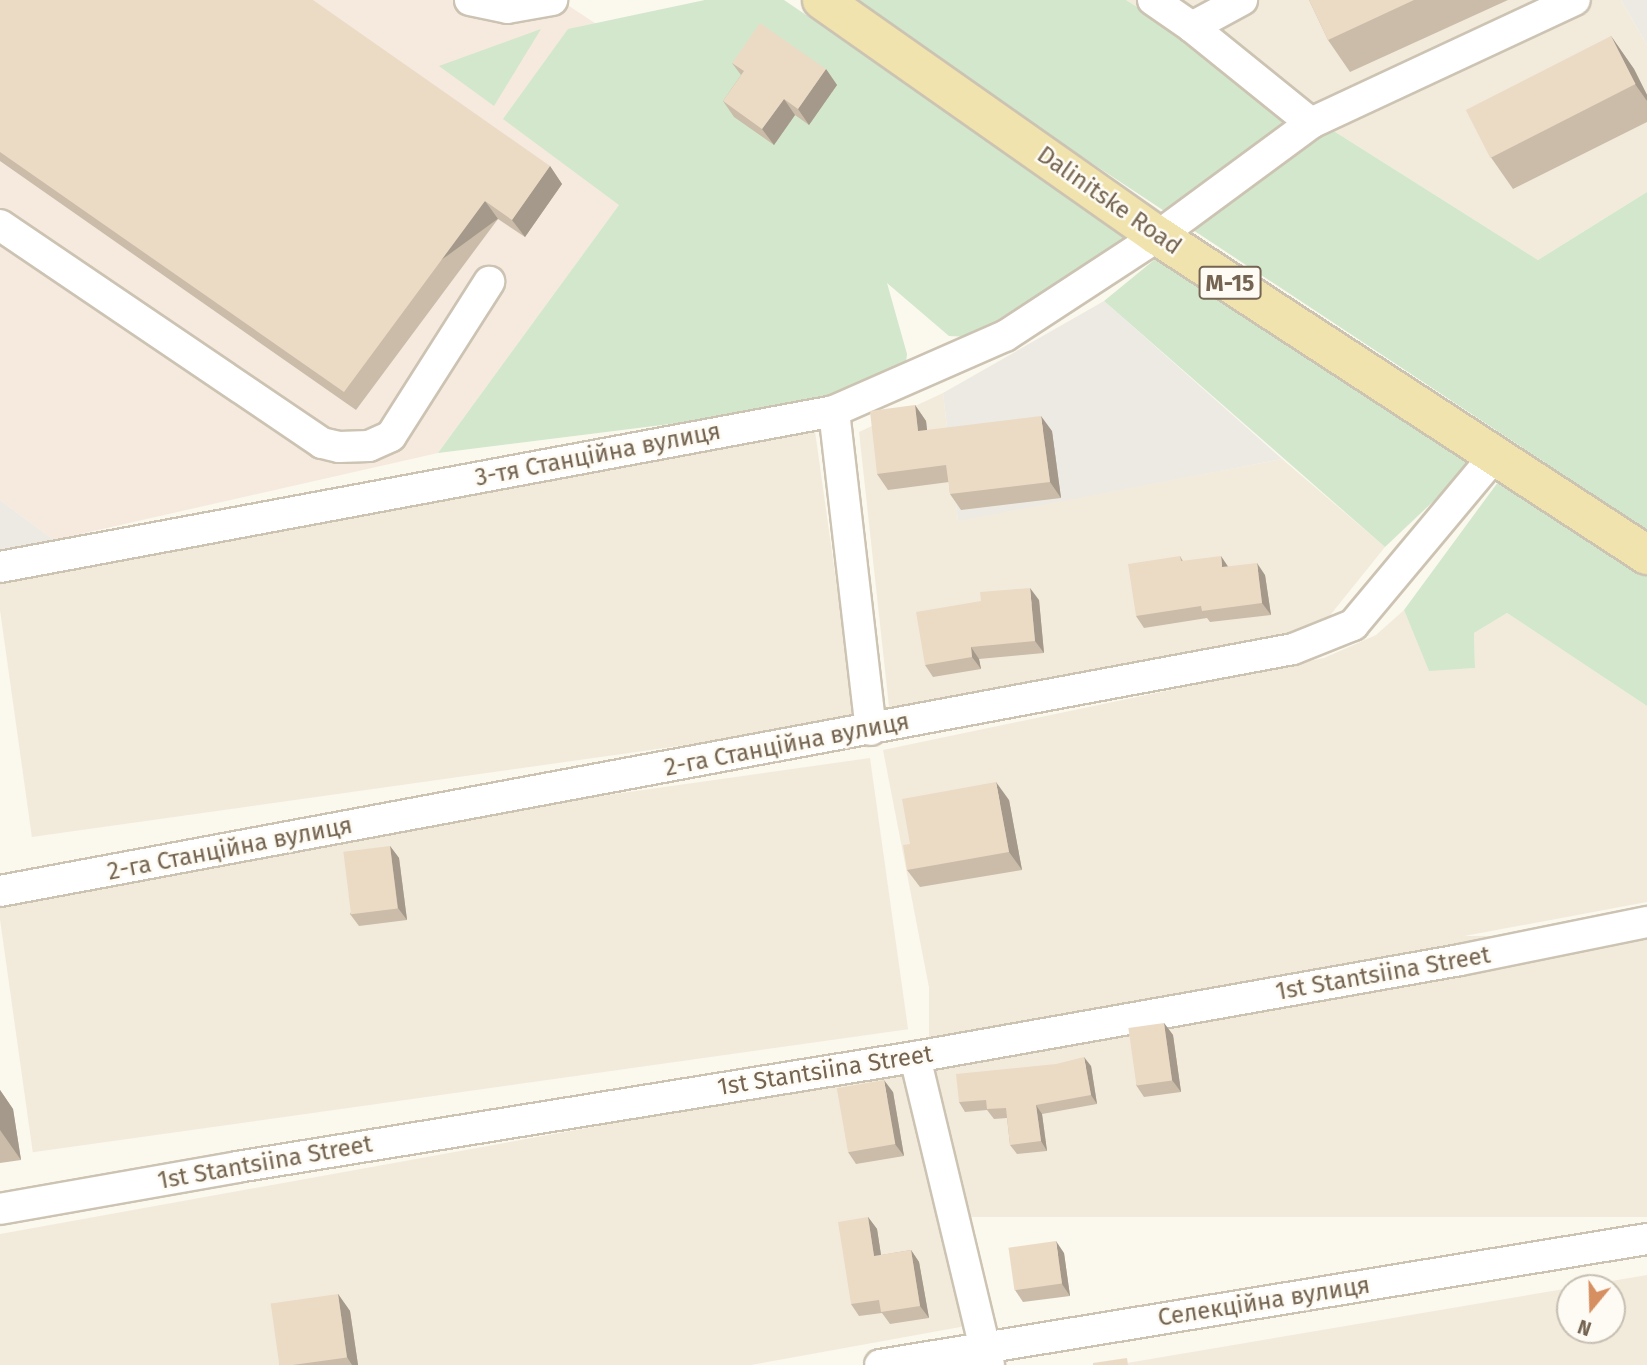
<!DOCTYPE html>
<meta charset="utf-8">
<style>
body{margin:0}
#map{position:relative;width:1647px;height:1365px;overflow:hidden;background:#fbf8ed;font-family:"Fira Sans",sans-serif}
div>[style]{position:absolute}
.residential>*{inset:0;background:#f2ebdc;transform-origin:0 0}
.commercial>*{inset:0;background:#f6eadf}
.industrial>*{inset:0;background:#edeae4}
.green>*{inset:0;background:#d2e7cc}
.roads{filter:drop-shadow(2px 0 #ccc3b3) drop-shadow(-2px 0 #ccc3b3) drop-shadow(0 2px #ccc3b3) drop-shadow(0 -2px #ccc3b3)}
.minor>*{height:30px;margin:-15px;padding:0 15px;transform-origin:15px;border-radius:15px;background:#fff}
.major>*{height:38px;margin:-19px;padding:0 19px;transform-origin:19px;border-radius:19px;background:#f1e3ad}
.wall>*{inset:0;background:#cabca9}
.shaded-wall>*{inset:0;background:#a4998a;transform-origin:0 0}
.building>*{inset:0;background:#ebdbc5;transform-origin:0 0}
span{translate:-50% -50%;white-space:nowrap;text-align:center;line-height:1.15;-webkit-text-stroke:5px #fdfbf3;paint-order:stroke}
.shield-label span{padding:2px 5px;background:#fdfbf3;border:2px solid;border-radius:5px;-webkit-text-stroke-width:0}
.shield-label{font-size:23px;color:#746451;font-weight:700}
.street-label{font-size:24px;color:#746451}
.north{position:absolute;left:1556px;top:1274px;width:70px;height:70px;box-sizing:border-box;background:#fdfbf3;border:2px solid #c6bfb2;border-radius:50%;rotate:199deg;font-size:19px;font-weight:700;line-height:28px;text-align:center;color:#746451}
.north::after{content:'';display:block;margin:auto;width:24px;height:32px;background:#d68f61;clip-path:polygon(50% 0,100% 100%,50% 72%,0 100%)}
</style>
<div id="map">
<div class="residential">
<div style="clip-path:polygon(1126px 0,1621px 0,1647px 45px,1647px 192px,1538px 260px)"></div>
<div style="clip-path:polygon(943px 393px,958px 520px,1282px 459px,1385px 547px,1315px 634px,890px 716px,859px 432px)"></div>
<div style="left:815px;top:431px;width:293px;height:832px;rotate:82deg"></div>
<div style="clip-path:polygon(1404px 610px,1429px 670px,1475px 668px,1474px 633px,1507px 613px,1647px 706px,1647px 902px,938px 1034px,883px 750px,1324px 658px,1376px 635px)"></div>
<div style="left:870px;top:758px;width:274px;height:884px;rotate:82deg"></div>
<div style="left:1647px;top:936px;width:281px;height:718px;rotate:90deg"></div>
<div style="clip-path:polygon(903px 1071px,966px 1326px,751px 1365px,0 1365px,0 1234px)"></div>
<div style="clip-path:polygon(evenodd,1647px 1275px,1647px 1365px,1115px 1365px,1647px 1275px,1570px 1288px,1612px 1288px,1612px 1330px,1570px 1330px,1570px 1288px)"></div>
</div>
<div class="commercial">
<div style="clip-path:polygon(0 0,560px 0,701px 93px,438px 453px,54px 540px,0 500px)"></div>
</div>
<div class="industrial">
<div style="clip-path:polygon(1621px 0,1647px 0,1647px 45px)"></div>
<div style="clip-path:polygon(1104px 301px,1282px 459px,958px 521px,943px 393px)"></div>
<div style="clip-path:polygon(0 500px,54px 540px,0 549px)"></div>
</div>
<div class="green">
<div style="clip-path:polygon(705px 0,784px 0,1132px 236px,970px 337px,949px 336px,887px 283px,907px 354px,902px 395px,438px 453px,619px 205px,503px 119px,568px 29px)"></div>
<div style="clip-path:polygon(845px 0,1126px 0,1538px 260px,1647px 192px,1647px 530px)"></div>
<div style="clip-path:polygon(541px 29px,494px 106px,439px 66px)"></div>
<div style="clip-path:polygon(1159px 256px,1478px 459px,1385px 547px,1104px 301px)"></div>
<div style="clip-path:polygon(1501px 478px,1647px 573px,1647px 706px,1507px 613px,1474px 633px,1475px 668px,1429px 671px,1404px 610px)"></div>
</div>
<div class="roads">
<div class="minor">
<div style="left:470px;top:0;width:38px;rotate:12deg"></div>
<div style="left:507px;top:8px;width:46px;rotate:-10.1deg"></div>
<div style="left:1153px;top:0;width:47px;rotate:34.7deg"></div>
<div style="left:1192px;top:27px;width:57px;rotate:-28.4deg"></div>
<div style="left:1192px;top:27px;width:153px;rotate:38.9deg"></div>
<div style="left:0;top:225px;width:389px;rotate:34.1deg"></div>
<div style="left:322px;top:443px;width:17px;rotate:13deg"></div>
<div style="left:339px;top:447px;width:30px;rotate:-2deg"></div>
<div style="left:369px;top:446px;width:24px;rotate:-24deg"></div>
<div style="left:391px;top:436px;width:183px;rotate:-57.5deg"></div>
<div style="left:834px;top:411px;width:321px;rotate:83.4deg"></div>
<div style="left:0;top:567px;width:848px;rotate:-10.59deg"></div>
<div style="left:834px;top:411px;width:187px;rotate:-23.7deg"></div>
<div style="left:1005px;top:336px;width:183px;rotate:-33.2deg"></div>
<div style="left:1158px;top:236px;width:190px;rotate:-36.4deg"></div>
<div style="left:1311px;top:123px;width:291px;rotate:-25deg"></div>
<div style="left:0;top:891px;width:1315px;rotate:-10.6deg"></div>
<div style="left:1293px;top:649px;width:65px;rotate:-21.8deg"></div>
<div style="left:1353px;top:625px;width:222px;rotate:-50.1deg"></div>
<div style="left:915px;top:1057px;width:317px;rotate:76.5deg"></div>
<div style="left:0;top:1209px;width:241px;rotate:-10deg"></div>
<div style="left:237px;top:1167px;width:687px;rotate:-9.22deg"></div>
<div style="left:915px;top:1057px;width:554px;rotate:-10.09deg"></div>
<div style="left:1460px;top:960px;width:191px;rotate:-11.5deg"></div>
<div style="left:880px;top:1365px;width:777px;rotate:-9.33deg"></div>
</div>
<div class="major">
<div style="left:822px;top:0;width:411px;rotate:35.1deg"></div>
<div style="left:1158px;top:236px;width:584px;rotate:33.12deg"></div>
</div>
</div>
<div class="wall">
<div style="clip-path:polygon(0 0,550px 166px,562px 184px,525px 237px,498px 219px,356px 410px,0 161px)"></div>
<div style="clip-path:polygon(1309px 0,1508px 0,1350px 72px,1328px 40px)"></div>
<div style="clip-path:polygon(1611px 36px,1634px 69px,1647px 95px,1647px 122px,1513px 189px,1490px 156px)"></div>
<div style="clip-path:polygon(732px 63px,826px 69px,837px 85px,809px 125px,795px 115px,774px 145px,734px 117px,723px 101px,741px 75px)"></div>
<div style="clip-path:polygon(915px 405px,926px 421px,927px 430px,1052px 431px,1061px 498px,961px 510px,950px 494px,949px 482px,888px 490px,877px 474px)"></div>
<div style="clip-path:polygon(1180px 556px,1183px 561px,1228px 567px,1265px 575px,1271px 615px,1210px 622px,1207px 618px,1144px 628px,1136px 616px)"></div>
<div style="clip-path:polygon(1039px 600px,1044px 653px,979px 659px,981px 669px,933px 677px,925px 665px)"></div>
<div style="clip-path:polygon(1009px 800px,1022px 870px,920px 887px,907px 870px,910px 844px)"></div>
<div style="clip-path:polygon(390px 846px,399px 858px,407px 920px,359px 926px,350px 914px)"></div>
<div style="clip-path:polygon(1164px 1023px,1173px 1035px,1181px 1092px,1144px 1097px,1136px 1085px)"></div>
<div style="clip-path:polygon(1091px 1066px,1097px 1104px,1042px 1114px,1047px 1151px,1017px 1154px,1010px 1145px,1007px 1118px,994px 1119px,987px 1110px,965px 1112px,959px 1102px)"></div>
<div style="clip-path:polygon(0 1090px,13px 1109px,21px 1160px,0 1163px)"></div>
<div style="clip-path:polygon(893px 1092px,904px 1156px,856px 1164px,848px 1152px)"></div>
<div style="clip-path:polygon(868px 1217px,877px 1229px,881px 1255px,911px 1250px,919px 1262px,929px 1318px,890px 1324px,882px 1313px,859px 1316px,851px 1304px)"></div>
<div style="clip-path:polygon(1064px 1253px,1070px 1296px,1023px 1302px,1015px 1290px)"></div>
<div style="clip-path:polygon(338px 1294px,350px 1311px,358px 1365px,279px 1365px)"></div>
</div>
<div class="shaded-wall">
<div style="clip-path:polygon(1611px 36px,1634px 69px,1647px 95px,1647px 101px,1635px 84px)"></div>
<div style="clip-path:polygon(826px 69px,837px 85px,809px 125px,798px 109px)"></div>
<div style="clip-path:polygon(784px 99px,795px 115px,774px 145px,762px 129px)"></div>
<div style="clip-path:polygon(550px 166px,562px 184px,525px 237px,512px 220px)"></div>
<div style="left:485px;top:201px;width:22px;height:237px;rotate:54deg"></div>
<div style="clip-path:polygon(915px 405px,926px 421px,929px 447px,918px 431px)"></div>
<div style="clip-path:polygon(1041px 416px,1052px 431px,1061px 498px,1050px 482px)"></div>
<div style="clip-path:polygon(1221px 556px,1229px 568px,1222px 567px)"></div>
<div style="clip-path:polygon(1257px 563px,1265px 575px,1271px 615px,1262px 603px)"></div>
<div style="clip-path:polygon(1030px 588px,1039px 600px,1044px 653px,1035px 641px)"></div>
<div style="clip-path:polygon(971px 647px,979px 659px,981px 669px,972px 657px)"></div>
<div style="clip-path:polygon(996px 782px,1009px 800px,1022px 870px,1009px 852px)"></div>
<div style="clip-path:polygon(390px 846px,399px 858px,407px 920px,398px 908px)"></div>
<div style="clip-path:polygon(1164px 1023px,1173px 1035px,1181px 1092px,1172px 1080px)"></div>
<div style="clip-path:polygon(1084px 1057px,1091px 1066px,1097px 1104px,1091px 1095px)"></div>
<div style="clip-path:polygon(884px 1080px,893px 1092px,904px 1156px,895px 1144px)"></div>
<div style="clip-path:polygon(0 1090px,13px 1109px,21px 1160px,0 1130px)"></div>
<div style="clip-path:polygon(1036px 1105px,1042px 1114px,1047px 1151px,1041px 1141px)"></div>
<div style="clip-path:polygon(868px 1217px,877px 1229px,883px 1268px,874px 1256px)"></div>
<div style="clip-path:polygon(1056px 1241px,1064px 1253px,1070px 1296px,1062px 1284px)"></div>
<div style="clip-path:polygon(911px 1250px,919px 1262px,929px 1318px,920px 1306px)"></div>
<div style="clip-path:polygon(338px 1294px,350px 1311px,358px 1365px,352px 1365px,347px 1357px)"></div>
</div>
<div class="building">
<div style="clip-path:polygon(0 0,313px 0,550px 166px,512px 220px,485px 201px,344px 392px,0 152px)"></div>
<div style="clip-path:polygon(1309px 0,1414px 0,1328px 40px)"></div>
<div style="clip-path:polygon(760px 23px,826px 69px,798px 109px,784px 99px,762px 129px,723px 101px,744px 71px,732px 63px)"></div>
<div style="left:1611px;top:36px;width:54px;height:163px;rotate:63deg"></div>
<div style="clip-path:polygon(915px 405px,918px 431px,1041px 416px,1050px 482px,950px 494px,946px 465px,877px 474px,870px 411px)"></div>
<div style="clip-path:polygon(1180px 556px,1181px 561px,1221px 556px,1222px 567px,1257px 563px,1262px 603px,1202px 611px,1201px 606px,1136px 616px,1128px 564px)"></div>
<div style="clip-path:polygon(1030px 588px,1035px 641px,971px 647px,972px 657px,925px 665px,916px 612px,981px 601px,980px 592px)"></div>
<div style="clip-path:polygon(996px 782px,1009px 852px,907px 870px,903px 845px,910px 844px,902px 799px)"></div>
<div style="left:390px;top:846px;width:63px;height:47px;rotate:83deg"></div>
<div style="left:1164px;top:1023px;width:58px;height:36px;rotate:82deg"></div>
<div style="clip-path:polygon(1084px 1057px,1091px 1095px,1036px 1105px,1041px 1141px,1010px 1145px,1006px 1108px,987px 1109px,986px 1100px,959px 1102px,956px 1074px,1056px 1064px)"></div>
<div style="left:884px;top:1080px;width:65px;height:48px;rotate:80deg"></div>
<div style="clip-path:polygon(868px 1217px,874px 1256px,911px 1250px,920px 1306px,881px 1312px,879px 1300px,851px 1304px,838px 1222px)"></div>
<div style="left:1056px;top:1241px;width:43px;height:48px;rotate:82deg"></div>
<div style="left:338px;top:1294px;width:64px;height:68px;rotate:82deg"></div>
<div style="clip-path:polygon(1127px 1358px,1128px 1365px,1093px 1365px,1093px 1363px)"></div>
</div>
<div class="shield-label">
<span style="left:1230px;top:283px">М-15</span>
</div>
<div class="street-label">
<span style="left:1109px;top:201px;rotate:35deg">Dalinitske Road</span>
<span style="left:598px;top:455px;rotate:-11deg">3-тя Станційна вулиця</span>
<span style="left:787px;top:745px;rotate:-11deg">2-га Станційна вулиця</span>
<span style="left:230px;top:849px;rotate:-11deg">2-га Станційна вулиця</span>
<span style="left:1383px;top:974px;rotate:-10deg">1st Stantsiina Street</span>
<span style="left:825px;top:1071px;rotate:-9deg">1st Stantsiina Street</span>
<span style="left:265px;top:1163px;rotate:-10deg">1st Stantsiina Street</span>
<span style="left:1264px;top:1302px;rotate:-9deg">Селекційна вулиця</span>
</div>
<div class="north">N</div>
</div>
